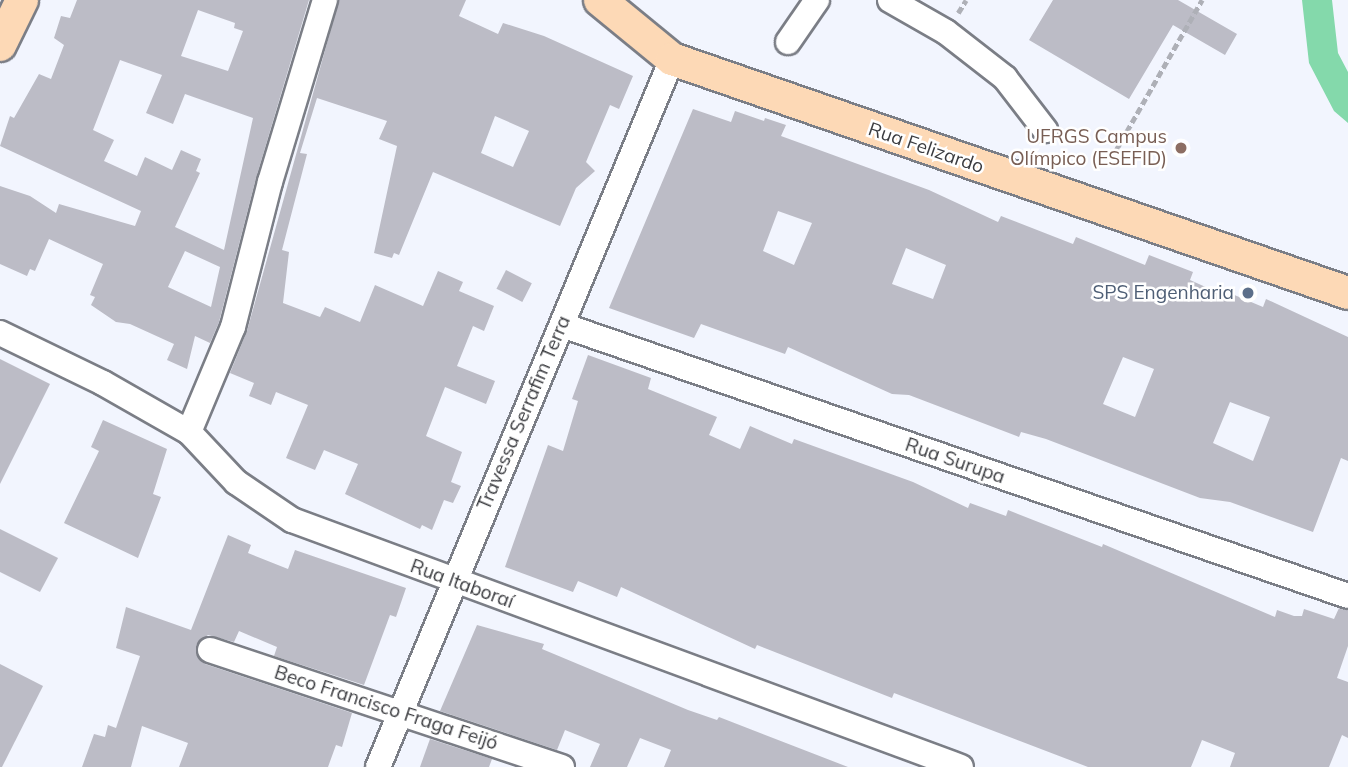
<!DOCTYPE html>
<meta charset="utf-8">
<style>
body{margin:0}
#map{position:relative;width:1348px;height:767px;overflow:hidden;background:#f2f5fe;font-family:Mulish,sans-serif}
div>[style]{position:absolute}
.green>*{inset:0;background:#84d9ab}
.building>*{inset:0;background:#bcbcc6;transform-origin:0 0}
.path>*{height:4.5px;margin-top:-2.25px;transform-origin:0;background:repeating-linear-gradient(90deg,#aeb0b7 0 7px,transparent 0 10.5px)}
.roads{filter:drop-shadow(2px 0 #7b7e86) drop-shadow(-2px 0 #7b7e86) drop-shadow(0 2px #7b7e86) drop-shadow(0 -2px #7b7e86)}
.minor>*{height:24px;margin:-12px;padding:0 12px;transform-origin:12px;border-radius:12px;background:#fff}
.major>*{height:32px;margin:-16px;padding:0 16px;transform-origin:16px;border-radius:16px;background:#fdd9b6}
.dots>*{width:19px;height:19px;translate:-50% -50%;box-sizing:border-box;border:4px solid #fff;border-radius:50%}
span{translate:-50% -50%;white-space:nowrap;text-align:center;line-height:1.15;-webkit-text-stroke:5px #fff;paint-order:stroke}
.education-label{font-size:19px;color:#785e54}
.right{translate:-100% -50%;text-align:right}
.street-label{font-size:19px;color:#3a3b3f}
.service-label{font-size:19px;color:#4e5e75}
</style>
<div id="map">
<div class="green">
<div style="clip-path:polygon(1302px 0,1332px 0,1338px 53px,1348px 72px,1348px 123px,1334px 111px,1309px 63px)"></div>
</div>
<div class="building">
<div style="clip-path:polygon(evenodd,77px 0,309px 0,256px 178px,219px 322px,210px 343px,195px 336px,187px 369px,167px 360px,174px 344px,130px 324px,116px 322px,91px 305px,95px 297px,90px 295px,103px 264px,49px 239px,35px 271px,30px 269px,27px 276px,0 264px,0 186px,30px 196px,56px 213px,59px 204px,135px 226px,141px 211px,0 146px,10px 116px,14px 118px,39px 74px,51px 79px,64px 45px,54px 38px,61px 16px,70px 18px,77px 0,198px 10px,235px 23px,234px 28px,243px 31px,228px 71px,181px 56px,198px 10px,77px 0,120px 60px,162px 75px,146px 113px,173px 124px,185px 94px,253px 118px,224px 250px,175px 227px,200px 173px,196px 171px,201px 159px,181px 150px,172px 170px,145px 157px,137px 176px,104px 161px,114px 140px,93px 130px,120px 60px,77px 0,185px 251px,220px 267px,211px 307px,168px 287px,185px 251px)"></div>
<div style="clip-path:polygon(evenodd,339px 0,466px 0,459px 16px,498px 34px,503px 23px,544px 36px,633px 76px,619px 109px,610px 105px,586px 162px,595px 171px,576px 188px,560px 226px,433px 172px,399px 255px,394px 253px,392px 258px,374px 253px,397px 146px,379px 139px,387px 121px,317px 98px,300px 153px,307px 154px,282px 250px,289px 252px,283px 303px,320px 317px,325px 307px,360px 322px,375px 285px,423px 306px,438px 271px,463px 282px,459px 291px,494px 306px,484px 331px,473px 326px,457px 366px,495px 381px,486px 404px,445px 387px,426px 436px,462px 452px,451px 482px,461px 486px,453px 503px,444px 500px,432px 530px,422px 525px,420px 529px,345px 494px,358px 464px,324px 450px,315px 470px,286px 458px,308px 405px,276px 392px,271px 405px,249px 396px,254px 383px,230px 373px,247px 331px,339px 0,495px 116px,529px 131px,513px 167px,481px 153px,495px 116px)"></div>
<div style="clip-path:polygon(1053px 0,1178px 0,1237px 34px,1225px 55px,1173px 25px,1129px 99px,1029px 40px)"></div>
<div style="clip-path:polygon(evenodd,693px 109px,731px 122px,735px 111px,764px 121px,765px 118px,786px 125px,781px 136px,929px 190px,998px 222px,1001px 216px,1073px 244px,1076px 237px,1145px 265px,1149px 255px,1193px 272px,1190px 280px,1230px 298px,1232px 294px,1263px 307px,1266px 299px,1348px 337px,1348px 461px,1341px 458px,1313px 532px,1230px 502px,1200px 498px,1046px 439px,1021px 432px,1019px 437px,909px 395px,892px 394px,788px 347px,785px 354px,701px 324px,694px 338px,609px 308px,693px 109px,778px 211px,812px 223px,794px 265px,763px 251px,778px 211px,693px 109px,906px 248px,946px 265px,933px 299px,892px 284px,906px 248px,693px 109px,1123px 357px,1154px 369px,1135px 417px,1103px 404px,1123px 357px,693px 109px,1230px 402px,1270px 417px,1253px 461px,1213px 443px,1230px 402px)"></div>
<div style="left:506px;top:270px;width:29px;height:21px;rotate:27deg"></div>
<div style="clip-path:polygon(588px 355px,651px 378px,648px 389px,717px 417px,709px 435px,740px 449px,750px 426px,792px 444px,794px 439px,913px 482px,968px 508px,970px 503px,1006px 516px,1008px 510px,1102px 547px,1103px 544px,1275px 617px,1277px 610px,1294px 616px,1302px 616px,1304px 609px,1334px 619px,1339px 608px,1348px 610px,1348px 646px,1337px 678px,1348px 682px,1348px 738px,1342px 735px,1329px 767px,1230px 767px,1235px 753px,1202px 740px,1191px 767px,1088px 767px,894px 693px,892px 698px,757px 645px,755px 649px,621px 587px,617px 597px,578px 581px,573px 592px,505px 567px,548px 445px,563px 451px,578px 401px,572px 399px)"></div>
<div style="clip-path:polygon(0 359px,50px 384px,0 484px)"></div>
<div style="clip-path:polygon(103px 420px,167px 449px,153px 494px,161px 497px,138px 558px,64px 523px,99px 451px,91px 447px)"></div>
<div style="clip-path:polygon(0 529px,58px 558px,40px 592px,0 572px)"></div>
<div style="clip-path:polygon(228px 535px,251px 545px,248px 553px,288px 569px,295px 550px,406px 588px,396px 617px,390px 615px,364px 685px,274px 656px,277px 647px,239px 631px,234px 642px,208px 635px,196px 645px,196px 654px,205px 664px,352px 713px,342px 747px,336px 745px,328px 767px,179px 767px,188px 743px,142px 726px,131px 767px,82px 767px,94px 734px,105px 737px,108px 725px,116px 728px,140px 656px,116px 648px,126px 607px,191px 630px)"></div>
<div style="clip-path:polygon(477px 625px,544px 644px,542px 649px,688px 710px,717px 720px,719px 717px,848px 767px,664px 767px,671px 750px,640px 738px,627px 767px,590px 767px,600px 744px,565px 730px,557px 750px,440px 711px)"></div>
<div style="clip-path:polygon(0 664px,43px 686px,2px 767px,0 767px)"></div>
<div style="clip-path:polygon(430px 739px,492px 759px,489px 767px,420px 767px)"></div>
</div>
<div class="path">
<div style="left:958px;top:13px;width:15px;rotate:-58deg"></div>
<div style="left:1116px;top:150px;width:173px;rotate:-60.2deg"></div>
</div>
<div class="roads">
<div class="minor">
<div style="left:890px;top:0;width:64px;rotate:29.7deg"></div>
<div style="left:946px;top:32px;width:75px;rotate:37.9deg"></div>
<div style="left:1005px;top:78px;width:66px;rotate:52.4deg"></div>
<div style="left:788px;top:42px;width:51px;rotate:-55.4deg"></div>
<div style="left:562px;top:325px;width:831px;rotate:19.02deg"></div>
<div style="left:0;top:333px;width:114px;rotate:25.9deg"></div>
<div style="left:103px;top:383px;width:99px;rotate:29.7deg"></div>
<div style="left:189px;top:432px;width:69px;rotate:46.8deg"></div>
<div style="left:236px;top:482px;width:68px;rotate:34.2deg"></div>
<div style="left:292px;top:520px;width:713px;rotate:20.26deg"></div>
<div style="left:189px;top:432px;width:114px;rotate:-67.3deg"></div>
<div style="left:233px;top:327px;width:150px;rotate:-75.7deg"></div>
<div style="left:270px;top:182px;width:190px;rotate:-73.2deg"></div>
<div style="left:210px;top:650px;width:371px;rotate:18.4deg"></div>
<div style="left:378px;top:767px;width:767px;rotate:-67.45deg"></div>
</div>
<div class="major">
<div style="left:600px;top:0;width:93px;rotate:39.3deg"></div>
<div style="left:672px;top:59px;width:715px;rotate:19.09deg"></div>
<div style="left:0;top:45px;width:50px;rotate:-63.9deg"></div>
</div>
</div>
<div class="dots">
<div style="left:1181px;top:148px;background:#8d6e63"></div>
<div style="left:1248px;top:293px;background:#5c6f8a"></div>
</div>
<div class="education-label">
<span class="right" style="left:1167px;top:148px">UFRGS Campus<br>Olímpico (ESEFID)</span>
</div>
<div class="street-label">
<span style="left:926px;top:148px;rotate:19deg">Rua Felizardo</span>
<span style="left:524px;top:413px;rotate:-67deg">Travessa Serrafim Terra</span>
<span style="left:955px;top:461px;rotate:19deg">Rua Surupa</span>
<span style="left:462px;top:584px;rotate:20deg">Rua Itaboraí</span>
<span style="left:386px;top:708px;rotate:18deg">Beco Francisco Fraga Feijó</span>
</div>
<div class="service-label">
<span class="right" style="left:1234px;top:293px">SPS Engenharia</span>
</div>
</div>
